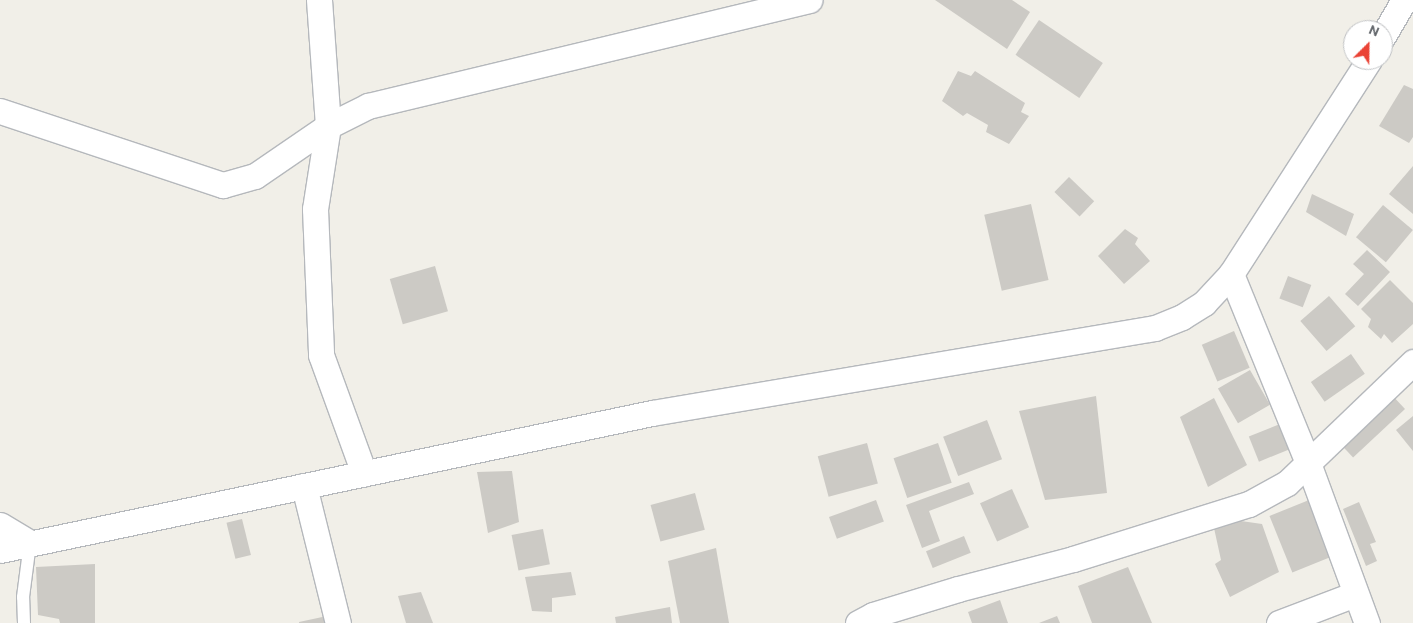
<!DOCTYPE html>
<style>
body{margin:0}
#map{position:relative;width:1413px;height:623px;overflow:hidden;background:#f1efe8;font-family:Overpass,sans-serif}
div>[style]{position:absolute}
.building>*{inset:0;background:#cccac5;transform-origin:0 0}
.roads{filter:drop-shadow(1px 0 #b5b8bc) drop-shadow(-1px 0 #b5b8bc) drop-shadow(0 1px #b5b8bc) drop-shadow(0 -1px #b5b8bc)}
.lane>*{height:12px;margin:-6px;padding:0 6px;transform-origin:6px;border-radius:6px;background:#fff}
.street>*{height:25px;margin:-12.5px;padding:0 12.5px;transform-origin:12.5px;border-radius:12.5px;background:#fff}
span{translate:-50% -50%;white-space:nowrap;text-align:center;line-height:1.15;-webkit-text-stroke:4.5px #fff;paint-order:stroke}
.north{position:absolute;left:1343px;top:20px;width:50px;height:50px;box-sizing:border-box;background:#fff;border:1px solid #bfc1c3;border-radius:50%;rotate:23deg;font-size:14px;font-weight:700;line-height:20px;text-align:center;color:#5f6368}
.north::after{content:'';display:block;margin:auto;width:18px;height:22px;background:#ea4335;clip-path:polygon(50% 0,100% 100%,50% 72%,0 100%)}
</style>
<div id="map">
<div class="building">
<div style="clip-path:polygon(935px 0,1012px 0,1030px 12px,1007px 49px)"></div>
<div style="left:1039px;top:20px;width:77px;height:42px;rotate:34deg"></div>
<div style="clip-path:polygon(958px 71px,971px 76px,975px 71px,1025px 103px,1021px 112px,1029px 116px,1009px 144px,986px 132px,988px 125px,967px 113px,963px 116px,942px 101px)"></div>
<div style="clip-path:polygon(1404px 85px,1413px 89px,1413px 137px,1409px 143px,1379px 126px)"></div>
<div style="clip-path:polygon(1413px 166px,1413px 214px,1389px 194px)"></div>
<div style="left:1069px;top:177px;width:35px;height:21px;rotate:44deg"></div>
<div style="clip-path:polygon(1312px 194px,1354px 214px,1346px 236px,1306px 212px)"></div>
<div style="left:1031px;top:204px;width:78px;height:48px;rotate:77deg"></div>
<div style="left:1383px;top:205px;width:39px;height:42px;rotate:40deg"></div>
<div style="clip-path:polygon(1125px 229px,1138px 238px,1135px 244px,1150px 261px,1124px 284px,1098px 256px)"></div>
<div style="clip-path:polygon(1367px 250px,1390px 272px,1358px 306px,1345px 294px,1364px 274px,1353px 264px)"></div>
<div style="left:435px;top:266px;width:47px;height:47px;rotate:74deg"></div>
<div style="left:1288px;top:276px;width:25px;height:24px;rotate:21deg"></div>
<div style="clip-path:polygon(1390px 280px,1413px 303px,1413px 324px,1392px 343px,1384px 334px,1381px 339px,1368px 327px,1371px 319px,1361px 309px)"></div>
<div style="left:1329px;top:296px;width:40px;height:38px;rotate:49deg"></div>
<div style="left:1234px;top:331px;width:40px;height:35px;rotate:67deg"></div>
<div style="left:1351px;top:354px;width:24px;height:49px;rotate:55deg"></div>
<div style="left:1250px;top:370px;width:40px;height:37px;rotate:60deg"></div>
<div style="left:1390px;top:393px;width:22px;height:71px;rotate:47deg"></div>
<div style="clip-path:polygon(1096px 396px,1107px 493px,1045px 500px,1019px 411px)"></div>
<div style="clip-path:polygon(1214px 398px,1247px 465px,1208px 487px,1180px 417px)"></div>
<div style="clip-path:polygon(1413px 416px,1413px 451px,1396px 430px)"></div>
<div style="left:987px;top:420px;width:42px;height:47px;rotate:69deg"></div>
<div style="left:1285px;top:422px;width:27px;height:39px;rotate:68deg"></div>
<div style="left:867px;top:443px;width:42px;height:51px;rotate:75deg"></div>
<div style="left:938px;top:443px;width:42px;height:47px;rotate:71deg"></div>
<div style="clip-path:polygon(512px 471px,519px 522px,488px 533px,477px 472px)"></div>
<div style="clip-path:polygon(969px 482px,974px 494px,929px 511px,940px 541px,922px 548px,906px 505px)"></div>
<div style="left:1012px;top:489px;width:42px;height:35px;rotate:66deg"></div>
<div style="left:695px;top:493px;width:38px;height:46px;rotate:75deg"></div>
<div style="left:1314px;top:498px;width:61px;height:48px;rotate:68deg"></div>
<div style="left:876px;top:500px;width:23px;height:50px;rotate:70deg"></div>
<div style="clip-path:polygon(1359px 502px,1376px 542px,1370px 544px,1377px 561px,1366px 566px,1343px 509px)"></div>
<div style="left:242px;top:519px;width:37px;height:16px;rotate:76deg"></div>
<div style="clip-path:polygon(1241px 521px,1262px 524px,1279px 572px,1230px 597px,1215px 564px,1221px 560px,1214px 528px)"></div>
<div style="left:543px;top:529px;width:36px;height:32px;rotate:79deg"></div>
<div style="left:964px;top:536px;width:18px;height:41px;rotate:68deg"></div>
<div style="clip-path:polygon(716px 548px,729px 623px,680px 623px,668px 561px)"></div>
<div style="clip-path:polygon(95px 564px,95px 623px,60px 623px,59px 619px,38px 615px,36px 567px)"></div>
<div style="clip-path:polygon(1128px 567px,1152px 623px,1092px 623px,1078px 586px)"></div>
<div style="clip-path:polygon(571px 572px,576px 595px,552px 598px,552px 612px,532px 611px,525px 577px)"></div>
<div style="clip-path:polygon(421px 592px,433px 623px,406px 623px,398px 596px)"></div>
<div style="clip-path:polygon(1000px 600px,1008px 623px,972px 623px,968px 612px)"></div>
<div style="clip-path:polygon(670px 607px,672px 623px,616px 623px,615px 617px)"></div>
<div style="clip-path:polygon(327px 616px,329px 623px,299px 623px,299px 622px)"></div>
<div style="clip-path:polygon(1057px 616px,1060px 623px,1039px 623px)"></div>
</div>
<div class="roads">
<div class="lane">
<div style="left:24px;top:623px;width:26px;rotate:-92deg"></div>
<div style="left:23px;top:597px;width:54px;rotate:-82.6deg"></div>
</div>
<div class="street">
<div style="left:319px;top:0;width:126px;rotate:85.9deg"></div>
<div style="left:328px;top:126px;width:84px;rotate:98.9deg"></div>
<div style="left:315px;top:209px;width:146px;rotate:87.6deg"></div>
<div style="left:321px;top:355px;width:126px;rotate:70deg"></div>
<div style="left:1383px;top:36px;width:42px;rotate:-59.7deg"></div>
<div style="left:0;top:111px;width:235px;rotate:18.4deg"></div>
<div style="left:223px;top:185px;width:33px;rotate:-16deg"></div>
<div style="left:255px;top:176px;width:88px;rotate:-34.4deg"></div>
<div style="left:328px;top:126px;width:45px;rotate:-26.6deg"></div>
<div style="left:368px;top:106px;width:454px;rotate:-13.5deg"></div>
<div style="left:1231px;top:274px;width:204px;rotate:67.8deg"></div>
<div style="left:1308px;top:463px;width:171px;rotate:69.8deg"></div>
<div style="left:304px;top:486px;width:141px;rotate:76.1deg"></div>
<div style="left:0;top:525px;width:35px;rotate:31deg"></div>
<div style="left:0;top:550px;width:666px;rotate:-11.87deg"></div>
<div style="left:652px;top:413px;width:510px;rotate:-9.59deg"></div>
<div style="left:1155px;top:328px;width:29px;rotate:-22deg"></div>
<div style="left:1182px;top:317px;width:26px;rotate:-32deg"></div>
<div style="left:1204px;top:303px;width:40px;rotate:-47deg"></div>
<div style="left:1231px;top:274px;width:255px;rotate:-57.2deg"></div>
<div style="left:858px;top:623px;width:17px;rotate:-28deg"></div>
<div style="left:873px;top:615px;width:89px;rotate:-17deg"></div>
<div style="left:958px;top:589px;width:119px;rotate:-14.6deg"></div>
<div style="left:1073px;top:559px;width:184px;rotate:-17.4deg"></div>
<div style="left:1249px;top:504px;width:43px;rotate:-28.9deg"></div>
<div style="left:1287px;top:483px;width:175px;rotate:-43.8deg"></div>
<div style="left:1279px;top:623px;width:81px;rotate:-20.9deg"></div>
</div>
</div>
<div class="north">N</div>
</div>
